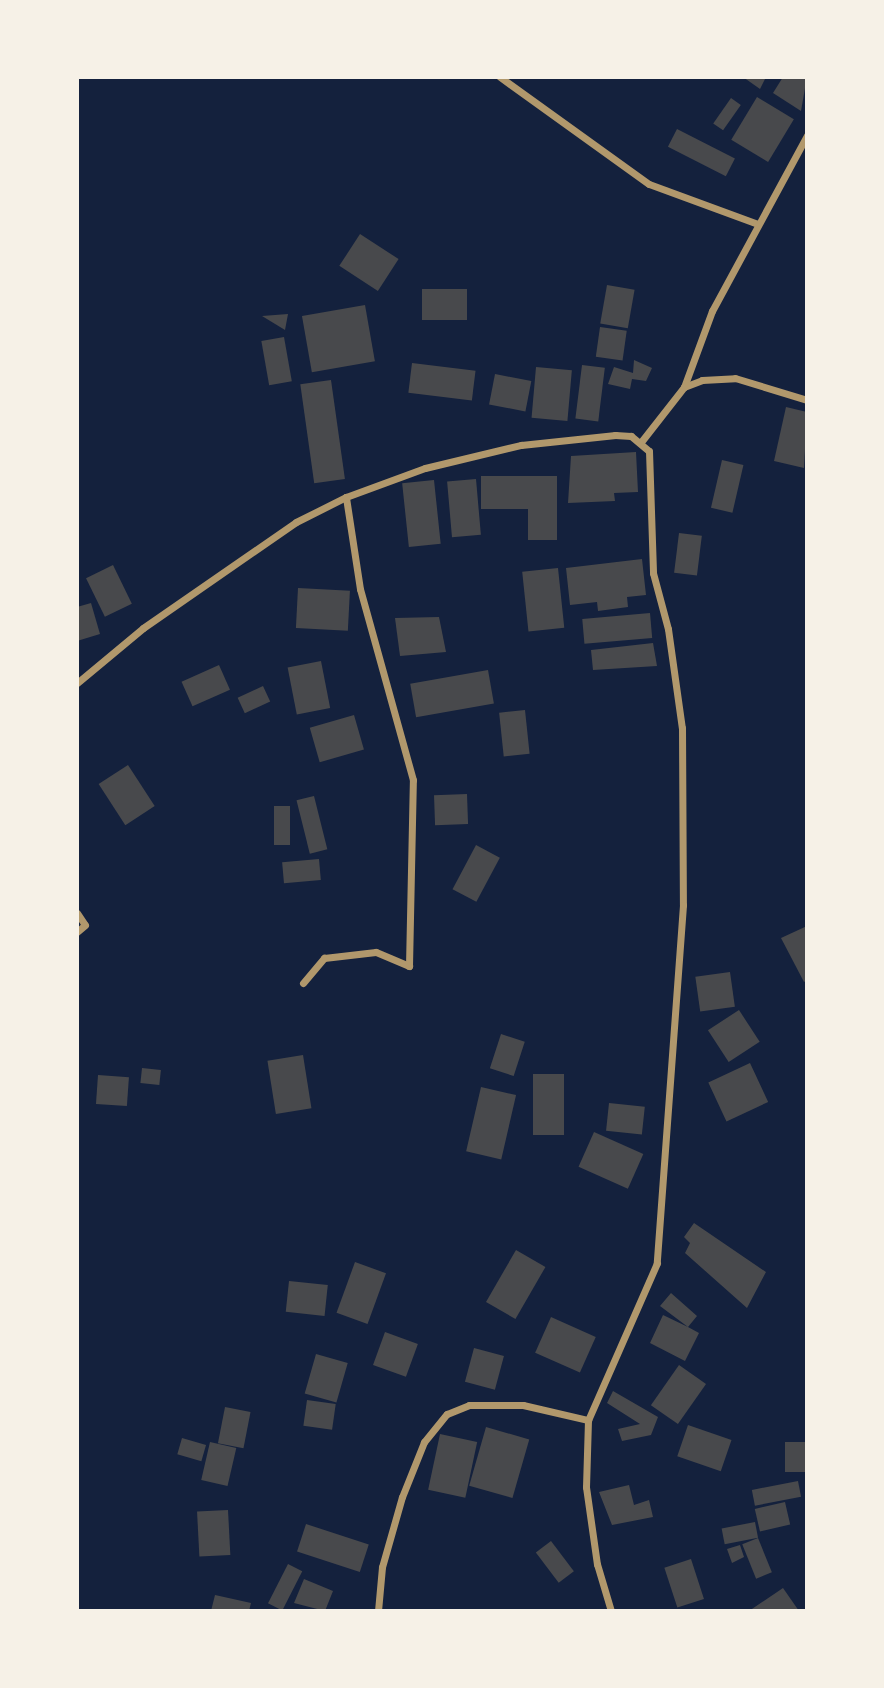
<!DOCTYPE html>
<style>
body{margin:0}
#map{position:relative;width:884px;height:1688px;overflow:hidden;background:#14213d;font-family:"PT Sans",sans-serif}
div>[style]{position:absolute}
.building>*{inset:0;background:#48494c;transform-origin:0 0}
.minor>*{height:7px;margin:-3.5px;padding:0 3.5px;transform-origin:3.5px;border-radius:3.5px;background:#b1986c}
span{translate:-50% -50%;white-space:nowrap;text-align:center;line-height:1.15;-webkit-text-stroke:7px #f6f1e7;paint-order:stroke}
.frame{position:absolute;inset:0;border:79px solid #f6f1e7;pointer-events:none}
</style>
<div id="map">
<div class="building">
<div style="clip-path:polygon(743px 77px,766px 77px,760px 89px)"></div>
<div style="clip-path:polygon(783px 77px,807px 77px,801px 111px,773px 93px)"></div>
<div style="left:757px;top:97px;width:43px;height:50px;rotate:31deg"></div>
<div style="left:731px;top:98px;width:12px;height:31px;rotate:35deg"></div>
<div style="left:677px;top:129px;width:65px;height:20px;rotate:27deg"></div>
<div style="left:360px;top:234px;width:46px;height:38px;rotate:33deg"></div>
<div style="left:607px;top:285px;width:28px;height:39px;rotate:10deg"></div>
<div style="left:422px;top:289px;width:45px;height:31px"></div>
<div style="left:365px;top:305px;width:57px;height:64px;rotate:80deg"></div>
<div style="clip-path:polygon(288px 314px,285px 330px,262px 316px)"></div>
<div style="left:600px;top:327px;width:27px;height:30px;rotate:8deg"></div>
<div style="left:284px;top:337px;width:45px;height:23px;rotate:80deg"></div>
<div style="clip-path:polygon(634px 360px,652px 368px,646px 381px,632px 379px,630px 389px,608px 384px,614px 367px,633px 373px)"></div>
<div style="left:412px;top:363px;width:64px;height:30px;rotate:7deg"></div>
<div style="left:582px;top:365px;width:23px;height:54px;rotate:7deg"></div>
<div style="left:536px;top:367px;width:36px;height:51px;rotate:5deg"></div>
<div style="left:495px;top:374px;width:37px;height:31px;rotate:11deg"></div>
<div style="left:331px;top:380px;width:100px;height:31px;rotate:82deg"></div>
<div style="clip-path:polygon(786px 407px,807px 412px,804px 468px,774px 461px)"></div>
<div style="clip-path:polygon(636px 452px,638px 492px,614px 493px,615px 501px,568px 503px,571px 456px)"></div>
<div style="left:722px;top:460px;width:22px;height:49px;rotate:13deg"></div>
<div style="clip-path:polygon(481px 476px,557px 476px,557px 540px,528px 540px,528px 509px,481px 509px)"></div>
<div style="left:476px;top:479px;width:56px;height:29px;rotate:85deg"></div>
<div style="left:434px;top:480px;width:64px;height:32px;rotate:84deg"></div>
<div style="left:679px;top:533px;width:23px;height:40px;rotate:7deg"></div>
<div style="clip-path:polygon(642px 559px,646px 595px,627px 597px,628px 607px,598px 611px,597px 602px,570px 605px,566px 568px)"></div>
<div style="left:113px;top:565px;width:43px;height:30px;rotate:64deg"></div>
<div style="left:558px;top:568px;width:60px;height:36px;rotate:84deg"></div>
<div style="left:298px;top:588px;width:52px;height:40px;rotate:3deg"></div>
<div style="clip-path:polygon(91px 603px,100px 634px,77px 641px,77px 607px)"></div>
<div style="left:650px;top:613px;width:25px;height:68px;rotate:85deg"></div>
<div style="clip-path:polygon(439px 617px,446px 652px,400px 656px,395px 618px)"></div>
<div style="clip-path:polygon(653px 643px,657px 666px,593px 670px,591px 650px)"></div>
<div style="left:321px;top:661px;width:48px;height:34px;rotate:79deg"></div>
<div style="left:219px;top:665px;width:27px;height:41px;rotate:66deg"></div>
<div style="left:488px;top:670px;width:34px;height:79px;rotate:80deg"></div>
<div style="left:263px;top:686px;width:17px;height:28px;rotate:65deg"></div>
<div style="left:525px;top:710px;width:44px;height:26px;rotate:84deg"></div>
<div style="left:354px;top:715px;width:36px;height:46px;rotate:74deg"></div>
<div style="left:128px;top:765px;width:49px;height:35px;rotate:57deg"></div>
<div style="left:467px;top:794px;width:30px;height:33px;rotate:88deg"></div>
<div style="left:314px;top:796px;width:55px;height:18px;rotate:76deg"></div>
<div style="left:274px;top:806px;width:16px;height:39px"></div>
<div style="left:476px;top:845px;width:27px;height:50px;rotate:28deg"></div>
<div style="left:319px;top:859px;width:21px;height:37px;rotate:85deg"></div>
<div style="clip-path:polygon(807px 926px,807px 980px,804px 982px,781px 938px)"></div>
<div style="left:730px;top:972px;width:35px;height:35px;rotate:82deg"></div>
<div style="left:739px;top:1010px;width:38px;height:37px;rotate:57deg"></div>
<div style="left:501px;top:1034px;width:25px;height:36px;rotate:18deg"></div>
<div style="left:303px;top:1055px;width:54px;height:36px;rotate:81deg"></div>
<div style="left:750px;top:1063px;width:43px;height:46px;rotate:65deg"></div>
<div style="left:142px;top:1068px;width:19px;height:15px;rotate:6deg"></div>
<div style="left:533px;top:1074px;width:31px;height:61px"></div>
<div style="left:98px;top:1075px;width:31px;height:29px;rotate:4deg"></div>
<div style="left:481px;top:1087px;width:36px;height:66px;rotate:13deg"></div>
<div style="left:609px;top:1103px;width:36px;height:28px;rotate:6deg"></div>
<div style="left:594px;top:1132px;width:54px;height:38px;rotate:24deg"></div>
<div style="clip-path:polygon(694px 1223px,766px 1272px,747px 1308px,685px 1253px,690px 1243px,684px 1237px)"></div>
<div style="left:516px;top:1250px;width:34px;height:60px;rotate:30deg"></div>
<div style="left:355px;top:1262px;width:33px;height:54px;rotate:20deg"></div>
<div style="left:289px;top:1281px;width:39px;height:31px;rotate:6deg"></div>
<div style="clip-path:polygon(671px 1293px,697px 1316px,688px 1327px,699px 1333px,685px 1361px,650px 1343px,663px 1315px,688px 1327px,660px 1306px)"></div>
<div style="left:551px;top:1317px;width:49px;height:39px;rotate:24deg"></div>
<div style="left:385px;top:1332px;width:35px;height:35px;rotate:20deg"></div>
<div style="left:474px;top:1348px;width:31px;height:35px;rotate:15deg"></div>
<div style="left:316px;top:1354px;width:33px;height:41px;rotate:16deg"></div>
<div style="left:679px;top:1365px;width:33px;height:49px;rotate:35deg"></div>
<div style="clip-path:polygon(613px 1391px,658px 1417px,651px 1435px,622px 1441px,618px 1429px,640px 1424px,607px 1403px)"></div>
<div style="left:307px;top:1400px;width:29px;height:26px;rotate:8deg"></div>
<div style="left:225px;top:1407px;width:26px;height:37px;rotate:11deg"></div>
<div style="left:688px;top:1425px;width:46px;height:33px;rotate:19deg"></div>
<div style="left:486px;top:1427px;width:45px;height:61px;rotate:16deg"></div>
<div style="left:440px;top:1434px;width:38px;height:57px;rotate:12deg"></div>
<div style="left:182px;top:1438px;width:25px;height:17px;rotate:16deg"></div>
<div style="left:210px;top:1442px;width:27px;height:39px;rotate:13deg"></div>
<div style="left:785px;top:1442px;width:22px;height:30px"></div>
<div style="left:798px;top:1481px;width:16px;height:47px;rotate:79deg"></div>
<div style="clip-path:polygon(629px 1485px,634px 1505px,649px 1500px,653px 1517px,612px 1525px,599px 1492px)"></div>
<div style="left:785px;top:1502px;width:23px;height:31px;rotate:77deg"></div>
<div style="left:228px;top:1510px;width:45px;height:31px;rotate:87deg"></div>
<div style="left:755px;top:1522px;width:16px;height:34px;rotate:79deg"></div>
<div style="left:306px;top:1524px;width:66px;height:29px;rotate:18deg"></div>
<div style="left:758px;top:1538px;width:37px;height:17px;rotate:68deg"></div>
<div style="left:551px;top:1541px;width:38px;height:19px;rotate:53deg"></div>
<div style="clip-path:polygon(740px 1545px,744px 1557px,732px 1563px,727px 1549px)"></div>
<div style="left:691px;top:1559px;width:42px;height:28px;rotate:72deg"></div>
<div style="left:288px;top:1564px;width:16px;height:44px;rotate:27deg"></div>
<div style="clip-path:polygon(304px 1579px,333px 1591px,325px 1611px,294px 1603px)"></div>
<div style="clip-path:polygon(783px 1588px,799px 1611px,749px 1611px)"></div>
<div style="clip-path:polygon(215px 1595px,251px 1603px,249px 1611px,211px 1611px)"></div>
</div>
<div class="minor">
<div style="left:500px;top:77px;width:183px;rotate:35.7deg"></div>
<div style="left:649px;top:184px;width:116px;rotate:20.2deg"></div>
<div style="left:684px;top:387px;width:81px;rotate:-69.8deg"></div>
<div style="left:712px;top:311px;width:200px;rotate:-61.6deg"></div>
<div style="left:641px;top:442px;width:70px;rotate:-52deg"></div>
<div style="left:684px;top:387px;width:19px;rotate:-21deg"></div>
<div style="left:702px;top:380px;width:33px;rotate:-3deg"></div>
<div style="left:735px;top:378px;width:75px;rotate:17deg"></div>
<div style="left:77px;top:683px;width:86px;rotate:-39.8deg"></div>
<div style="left:143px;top:628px;width:186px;rotate:-34.7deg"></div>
<div style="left:296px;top:522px;width:56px;rotate:-26.6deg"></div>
<div style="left:346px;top:497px;width:84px;rotate:-20.2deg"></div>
<div style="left:425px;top:468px;width:99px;rotate:-13.5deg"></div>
<div style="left:521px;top:445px;width:95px;rotate:-6.1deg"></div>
<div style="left:615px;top:435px;width:16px;rotate:4deg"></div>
<div style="left:631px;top:436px;width:23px;rotate:40deg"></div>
<div style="left:649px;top:451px;width:122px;rotate:88.1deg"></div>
<div style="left:653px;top:573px;width:58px;rotate:75deg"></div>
<div style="left:668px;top:629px;width:100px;rotate:82deg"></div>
<div style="left:682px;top:728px;width:177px;rotate:89.7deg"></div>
<div style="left:683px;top:905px;width:359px;rotate:94.2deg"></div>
<div style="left:657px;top:1263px;width:171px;rotate:113.7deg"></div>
<div style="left:588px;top:1420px;width:67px;rotate:91.7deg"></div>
<div style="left:586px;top:1487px;width:78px;rotate:81.9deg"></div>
<div style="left:597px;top:1564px;width:49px;rotate:73.4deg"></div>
<div style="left:77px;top:913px;width:14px;rotate:56deg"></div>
<div style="left:85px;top:925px;width:11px;rotate:139deg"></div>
<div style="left:303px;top:983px;width:33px;rotate:-50deg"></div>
<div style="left:324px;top:958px;width:52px;rotate:-6.6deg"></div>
<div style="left:376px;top:952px;width:36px;rotate:23deg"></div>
<div style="left:409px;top:966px;width:186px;rotate:-88.8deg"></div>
<div style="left:413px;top:780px;width:198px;rotate:-105.5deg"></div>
<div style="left:360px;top:589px;width:93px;rotate:-98.7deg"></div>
<div style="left:378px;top:1611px;width:44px;rotate:-84.8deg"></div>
<div style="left:382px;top:1567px;width:73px;rotate:-74.1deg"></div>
<div style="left:402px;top:1497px;width:59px;rotate:-68.2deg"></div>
<div style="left:424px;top:1442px;width:36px;rotate:-51deg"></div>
<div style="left:447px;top:1414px;width:24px;rotate:-22deg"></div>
<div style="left:469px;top:1405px;width:54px"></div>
<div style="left:523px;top:1405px;width:67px;rotate:13deg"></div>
</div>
<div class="frame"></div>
</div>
